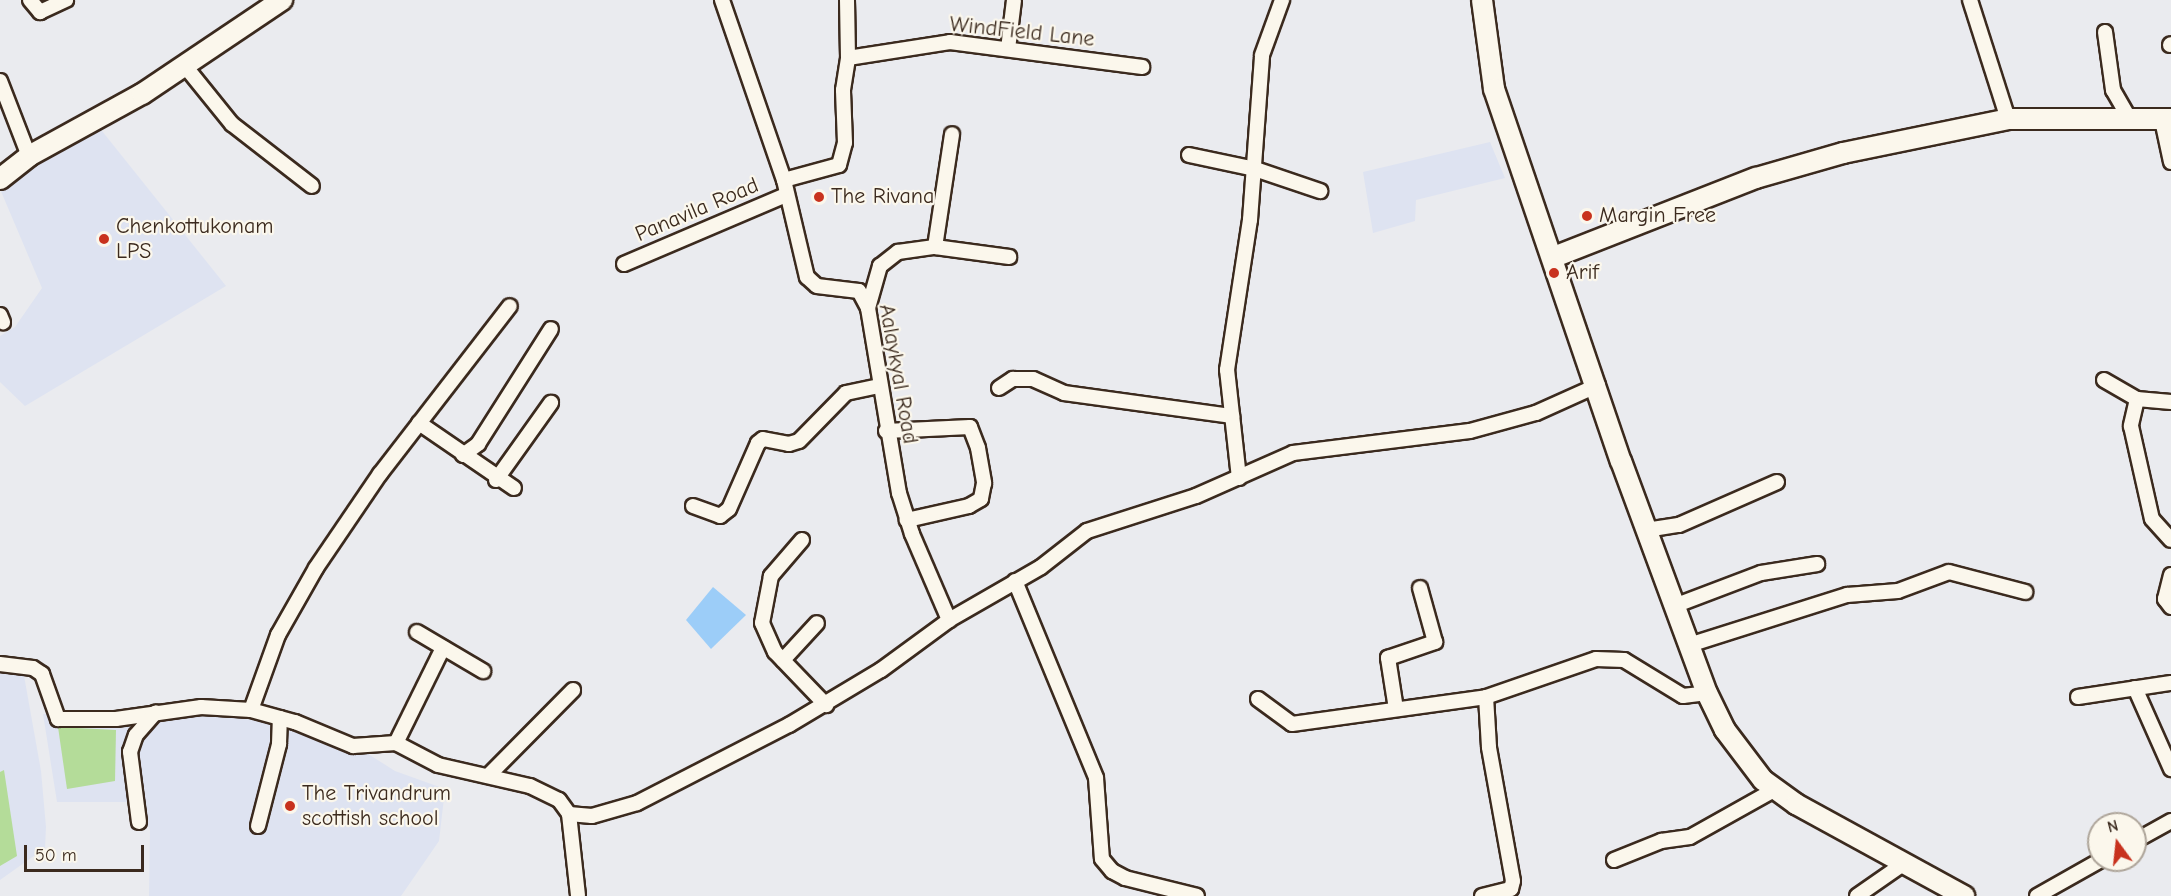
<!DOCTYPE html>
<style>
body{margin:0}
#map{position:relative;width:2171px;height:896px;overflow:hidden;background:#eaebef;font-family:"Comic Neue",sans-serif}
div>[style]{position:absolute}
.built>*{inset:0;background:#dee3f1}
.green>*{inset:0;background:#b4dc99}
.water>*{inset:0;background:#9ccdf8}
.roads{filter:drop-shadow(2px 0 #3b2a1e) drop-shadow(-2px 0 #3b2a1e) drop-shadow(0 2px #3b2a1e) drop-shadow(0 -2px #3b2a1e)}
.minor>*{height:14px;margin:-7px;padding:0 7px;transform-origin:7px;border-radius:7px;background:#fbf7ec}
.secondary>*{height:20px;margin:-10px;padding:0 10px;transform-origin:10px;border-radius:10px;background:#fbf7ec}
.dots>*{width:16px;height:16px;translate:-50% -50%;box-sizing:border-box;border:3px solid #fbf7ec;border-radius:50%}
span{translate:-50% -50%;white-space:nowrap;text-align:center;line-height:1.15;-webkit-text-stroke:4.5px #fbf7ec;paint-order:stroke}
.street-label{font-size:22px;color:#3b2a1e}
.poi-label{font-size:22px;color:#3b2a1e}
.left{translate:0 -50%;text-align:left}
.north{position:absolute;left:2087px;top:812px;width:60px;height:60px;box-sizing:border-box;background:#fbf7ec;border:2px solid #aea59a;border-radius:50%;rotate:345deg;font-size:16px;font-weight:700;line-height:24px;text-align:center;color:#3b2a1e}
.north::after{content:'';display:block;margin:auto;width:21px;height:27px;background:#c8321e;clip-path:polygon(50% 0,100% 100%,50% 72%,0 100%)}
.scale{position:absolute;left:24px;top:845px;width:120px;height:27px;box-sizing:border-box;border:3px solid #3b2a1e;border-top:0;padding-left:8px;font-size:18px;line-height:21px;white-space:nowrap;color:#3b2a1e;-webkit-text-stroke:4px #fbf7ec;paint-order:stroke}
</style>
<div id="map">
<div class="built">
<div style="clip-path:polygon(98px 126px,226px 286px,25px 406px,0 382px,0 336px,15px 327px,42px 288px,0 189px)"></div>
<div style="clip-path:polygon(1490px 142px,1505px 178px,1416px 200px,1415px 221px,1373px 233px,1363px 172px)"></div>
<div style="clip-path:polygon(0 665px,23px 670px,41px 771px,46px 827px,45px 848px,0 880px)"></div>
<div style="clip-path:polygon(219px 711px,266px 714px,354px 745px,395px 771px,445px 789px,439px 841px,401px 896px,149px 896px,150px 830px,141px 811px,131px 802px,57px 802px,43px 714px)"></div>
</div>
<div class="green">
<div style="clip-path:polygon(58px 727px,116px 730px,115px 781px,67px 789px)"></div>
<div style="clip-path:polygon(4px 770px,17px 856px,0 866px,0 772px)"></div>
</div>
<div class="water">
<div style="clip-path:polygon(713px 587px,746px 615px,711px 649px,686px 620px)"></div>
</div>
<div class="roads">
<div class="minor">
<div style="left:30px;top:0;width:16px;rotate:50deg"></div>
<div style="left:40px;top:12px;width:29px;rotate:-25deg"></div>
<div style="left:722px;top:0;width:190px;rotate:71deg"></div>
<div style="left:784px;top:180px;width:100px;rotate:76.7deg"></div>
<div style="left:807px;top:277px;width:13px;rotate:42deg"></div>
<div style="left:817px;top:286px;width:42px;rotate:6.8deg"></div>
<div style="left:859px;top:291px;width:19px;rotate:62deg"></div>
<div style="left:868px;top:308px;width:188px;rotate:80.5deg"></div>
<div style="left:899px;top:493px;width:43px;rotate:72.4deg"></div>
<div style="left:912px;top:534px;width:94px;rotate:66.7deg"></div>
<div style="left:847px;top:0;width:58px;rotate:89deg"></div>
<div style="left:1970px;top:0;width:125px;rotate:72.3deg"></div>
<div style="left:2105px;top:32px;width:59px;rotate:82.1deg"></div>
<div style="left:2113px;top:90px;width:34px;rotate:60deg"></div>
<div style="left:2170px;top:45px;width:1px;rotate:-45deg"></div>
<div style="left:1008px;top:49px;width:49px;rotate:-83deg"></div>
<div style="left:185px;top:66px;width:75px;rotate:51deg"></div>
<div style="left:232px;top:124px;width:101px;rotate:37.8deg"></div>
<div style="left:0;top:81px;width:80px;rotate:68.9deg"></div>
<div style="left:2162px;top:120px;width:43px;rotate:77.9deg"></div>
<div style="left:1189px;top:155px;width:67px;rotate:12deg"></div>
<div style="left:1255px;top:169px;width:69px;rotate:18.7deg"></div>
<div style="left:784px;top:180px;width:57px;rotate:-15.3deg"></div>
<div style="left:839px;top:165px;width:23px;rotate:-75deg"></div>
<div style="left:845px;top:143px;width:53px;rotate:-92.2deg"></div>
<div style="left:843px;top:90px;width:32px;rotate:-81deg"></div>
<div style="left:848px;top:58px;width:103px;rotate:-8.9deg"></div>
<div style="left:950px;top:42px;width:194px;rotate:7.4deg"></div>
<div style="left:935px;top:247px;width:114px;rotate:-81.4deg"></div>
<div style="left:624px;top:264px;width:176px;rotate:-23.1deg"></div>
<div style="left:868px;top:308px;width:44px;rotate:-74.1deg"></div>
<div style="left:880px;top:266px;width:23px;rotate:-38deg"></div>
<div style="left:898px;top:252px;width:37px;rotate:-8deg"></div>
<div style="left:935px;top:247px;width:75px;rotate:7.7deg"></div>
<div style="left:0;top:315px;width:8px;rotate:67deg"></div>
<div style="left:2104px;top:380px;width:38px;rotate:30deg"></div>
<div style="left:2137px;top:399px;width:34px;rotate:5deg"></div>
<div style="left:999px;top:388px;width:17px;rotate:-33deg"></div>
<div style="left:1013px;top:379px;width:20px"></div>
<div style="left:1033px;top:379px;width:34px;rotate:24deg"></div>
<div style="left:1064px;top:393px;width:170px;rotate:7.8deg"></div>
<div style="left:2137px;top:399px;width:28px;rotate:103deg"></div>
<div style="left:2131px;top:426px;width:95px;rotate:77.3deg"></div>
<div style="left:2152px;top:519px;width:28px;rotate:48deg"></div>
<div style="left:419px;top:423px;width:115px;rotate:34.4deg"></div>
<div style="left:886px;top:431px;width:84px;rotate:-2.7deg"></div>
<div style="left:970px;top:427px;width:22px;rotate:69deg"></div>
<div style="left:978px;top:448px;width:36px;rotate:80deg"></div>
<div style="left:984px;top:483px;width:16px;rotate:101deg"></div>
<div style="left:981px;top:499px;width:14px;rotate:150deg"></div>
<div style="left:969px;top:506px;width:64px;rotate:167.3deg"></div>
<div style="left:463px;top:455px;width:19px;rotate:-36deg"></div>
<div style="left:478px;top:444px;width:136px;rotate:-57.6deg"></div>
<div style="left:1239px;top:478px;width:109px;rotate:-96.3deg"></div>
<div style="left:1227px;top:370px;width:152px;rotate:-81.3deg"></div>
<div style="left:1250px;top:220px;width:165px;rotate:-85.8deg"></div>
<div style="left:1262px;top:55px;width:59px;rotate:-70deg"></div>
<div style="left:496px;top:480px;width:95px;rotate:-54.5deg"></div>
<div style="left:693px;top:506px;width:29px;rotate:20deg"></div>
<div style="left:720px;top:516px;width:11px;rotate:-38deg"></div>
<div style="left:729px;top:509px;width:72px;rotate:-66.3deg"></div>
<div style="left:758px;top:443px;width:6px;rotate:-39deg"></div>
<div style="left:763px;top:439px;width:26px;rotate:11deg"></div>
<div style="left:789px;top:444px;width:10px;rotate:-17deg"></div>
<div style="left:799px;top:441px;width:67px;rotate:-45.6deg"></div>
<div style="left:846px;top:393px;width:35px;rotate:-12deg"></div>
<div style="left:1646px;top:530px;width:33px;rotate:-9deg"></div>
<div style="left:1679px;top:525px;width:107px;rotate:-23.7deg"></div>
<div style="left:802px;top:540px;width:48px;rotate:130.7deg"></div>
<div style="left:771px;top:576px;width:48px;rotate:100.8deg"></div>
<div style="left:762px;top:623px;width:32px;rotate:66deg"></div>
<div style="left:775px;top:652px;width:74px;rotate:46.1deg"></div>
<div style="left:2171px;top:575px;width:25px;rotate:104deg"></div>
<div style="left:2165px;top:599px;width:10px;rotate:53deg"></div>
<div style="left:1015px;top:581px;width:213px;rotate:67.6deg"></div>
<div style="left:1096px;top:778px;width:81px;rotate:85.8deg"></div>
<div style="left:1102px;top:859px;width:16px;rotate:50deg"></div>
<div style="left:1112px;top:871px;width:15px;rotate:28deg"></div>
<div style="left:1125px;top:878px;width:74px;rotate:14deg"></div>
<div style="left:1674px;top:606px;width:93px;rotate:-20.8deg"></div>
<div style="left:1761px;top:573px;width:57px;rotate:-9.1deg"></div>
<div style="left:417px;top:632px;width:77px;rotate:30.6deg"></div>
<div style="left:1689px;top:645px;width:166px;rotate:-17.6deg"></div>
<div style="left:1847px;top:595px;width:51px;rotate:-4.5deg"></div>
<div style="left:1898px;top:591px;width:54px;rotate:-20.4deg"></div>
<div style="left:1949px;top:572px;width:79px;rotate:14.7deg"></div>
<div style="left:783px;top:660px;width:50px;rotate:-47.4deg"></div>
<div style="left:0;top:664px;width:33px;rotate:7deg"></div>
<div style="left:33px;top:668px;width:11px;rotate:34deg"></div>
<div style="left:42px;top:674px;width:48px;rotate:70.4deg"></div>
<div style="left:58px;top:719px;width:58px"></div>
<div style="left:116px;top:719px;width:86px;rotate:-8deg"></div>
<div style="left:201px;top:707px;width:50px;rotate:3.4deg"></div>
<div style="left:251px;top:710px;width:46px;rotate:15.3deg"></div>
<div style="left:295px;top:722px;width:63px;rotate:22.5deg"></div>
<div style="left:353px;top:746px;width:43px;rotate:-4deg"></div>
<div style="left:396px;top:743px;width:47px;rotate:27.6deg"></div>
<div style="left:438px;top:765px;width:94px;rotate:12.9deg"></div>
<div style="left:530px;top:786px;width:32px;rotate:26deg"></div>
<div style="left:559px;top:800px;width:17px;rotate:54deg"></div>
<div style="left:569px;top:814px;width:82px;rotate:83.7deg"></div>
<div style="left:2135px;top:688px;width:89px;rotate:66deg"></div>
<div style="left:2078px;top:697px;width:94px;rotate:-8.6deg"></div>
<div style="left:1258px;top:699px;width:42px;rotate:36.3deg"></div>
<div style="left:1292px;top:724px;width:196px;rotate:-7.9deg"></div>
<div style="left:1396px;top:709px;width:52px;rotate:-98.9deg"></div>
<div style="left:1388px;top:658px;width:50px;rotate:-18.8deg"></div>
<div style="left:1435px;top:642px;width:56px;rotate:-105.5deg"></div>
<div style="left:251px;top:710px;width:80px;rotate:-70.2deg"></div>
<div style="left:278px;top:635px;width:77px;rotate:-60.4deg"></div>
<div style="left:316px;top:568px;width:114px;rotate:-55.8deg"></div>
<div style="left:380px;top:474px;width:212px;rotate:-52.3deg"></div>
<div style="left:396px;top:743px;width:106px;rotate:-63.7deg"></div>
<div style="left:488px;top:776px;width:121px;rotate:-45.3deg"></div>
<div style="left:569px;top:814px;width:23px;rotate:5deg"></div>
<div style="left:592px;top:816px;width:47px;rotate:-16.1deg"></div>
<div style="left:637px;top:803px;width:171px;rotate:-27.2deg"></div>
<div style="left:789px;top:725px;width:107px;rotate:-30.9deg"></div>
<div style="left:881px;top:670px;width:84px;rotate:-36.3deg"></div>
<div style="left:949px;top:620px;width:106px;rotate:-29.9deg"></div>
<div style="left:1041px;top:567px;width:58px;rotate:-38deg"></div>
<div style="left:1087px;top:531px;width:114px;rotate:-17.8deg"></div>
<div style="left:1196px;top:496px;width:106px;rotate:-23.9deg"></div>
<div style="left:1293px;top:453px;width:178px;rotate:-7.1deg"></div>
<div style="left:1470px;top:431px;width:68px;rotate:-15.3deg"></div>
<div style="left:1536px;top:413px;width:68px;rotate:-24.3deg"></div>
<div style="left:139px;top:822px;width:71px;rotate:-97.3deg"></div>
<div style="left:130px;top:752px;width:18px;rotate:-71deg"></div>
<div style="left:136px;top:735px;width:30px;rotate:-49deg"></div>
<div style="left:258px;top:826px;width:85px;rotate:-75.6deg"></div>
<div style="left:279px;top:744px;width:26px;rotate:-88deg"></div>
<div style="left:2135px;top:841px;width:41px;rotate:-29.1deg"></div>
<div style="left:1614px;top:860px;width:51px;rotate:-22deg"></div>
<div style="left:1661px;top:841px;width:29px;rotate:-8deg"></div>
<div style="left:1690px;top:837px;width:98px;rotate:-29.2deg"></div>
<div style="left:1482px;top:896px;width:30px;rotate:-14deg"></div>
<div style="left:1511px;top:889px;width:8px;rotate:-76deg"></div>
<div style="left:1513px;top:881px;width:136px;rotate:-100.2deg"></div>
<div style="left:1489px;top:747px;width:50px;rotate:-93.4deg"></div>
<div style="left:1486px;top:697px;width:116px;rotate:-19.1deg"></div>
<div style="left:1596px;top:659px;width:28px;rotate:2deg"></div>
<div style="left:1624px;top:660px;width:69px;rotate:31.4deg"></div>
<div style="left:1683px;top:696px;width:24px;rotate:-7deg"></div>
<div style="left:1857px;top:896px;width:60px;rotate:-34.8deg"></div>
<div style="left:2037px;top:896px;width:73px;rotate:-29.4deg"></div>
</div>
<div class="secondary">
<div style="left:1482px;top:0;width:90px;rotate:82.3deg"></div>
<div style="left:1494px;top:89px;width:393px;rotate:71.2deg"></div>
<div style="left:1621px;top:461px;width:247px;rotate:69.7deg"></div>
<div style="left:1707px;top:693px;width:41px;rotate:64.1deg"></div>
<div style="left:1725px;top:730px;width:63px;rotate:52.8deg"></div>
<div style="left:1763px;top:780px;width:41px;rotate:36deg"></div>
<div style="left:1796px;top:804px;width:192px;rotate:28.7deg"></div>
<div style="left:0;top:179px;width:37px;rotate:-38deg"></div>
<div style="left:29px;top:156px;width:129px;rotate:-28.8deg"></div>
<div style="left:142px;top:94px;width:169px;rotate:-33.9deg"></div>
<div style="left:1554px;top:257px;width:217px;rotate:-21.4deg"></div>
<div style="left:1756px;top:178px;width:91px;rotate:-16deg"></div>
<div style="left:1843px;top:153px;width:168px;rotate:-11.6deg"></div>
<div style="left:2008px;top:119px;width:163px"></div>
</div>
</div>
<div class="dots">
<div style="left:819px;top:197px;background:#c8321e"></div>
<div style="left:1587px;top:216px;background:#c8321e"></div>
<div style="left:104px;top:239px;background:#c8321e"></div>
<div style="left:1554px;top:273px;background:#c8321e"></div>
<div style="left:290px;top:806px;background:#c8321e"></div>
</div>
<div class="street-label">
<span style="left:1022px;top:32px;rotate:6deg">WindField Lane</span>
<span style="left:697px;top:210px;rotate:-23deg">Panavila Road</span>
<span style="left:898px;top:374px;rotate:80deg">Aalaykyal Road</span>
</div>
<div class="poi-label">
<span class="left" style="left:831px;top:197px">The Rivana</span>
<span class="left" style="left:1599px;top:216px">Margin Free</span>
<span class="left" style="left:116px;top:239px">Chenkottukonam<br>LPS</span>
<span class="left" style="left:1566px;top:273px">Arif</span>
<span class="left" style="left:302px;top:806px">The Trivandrum<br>scottish school</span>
</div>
<div class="north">N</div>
<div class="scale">50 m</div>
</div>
